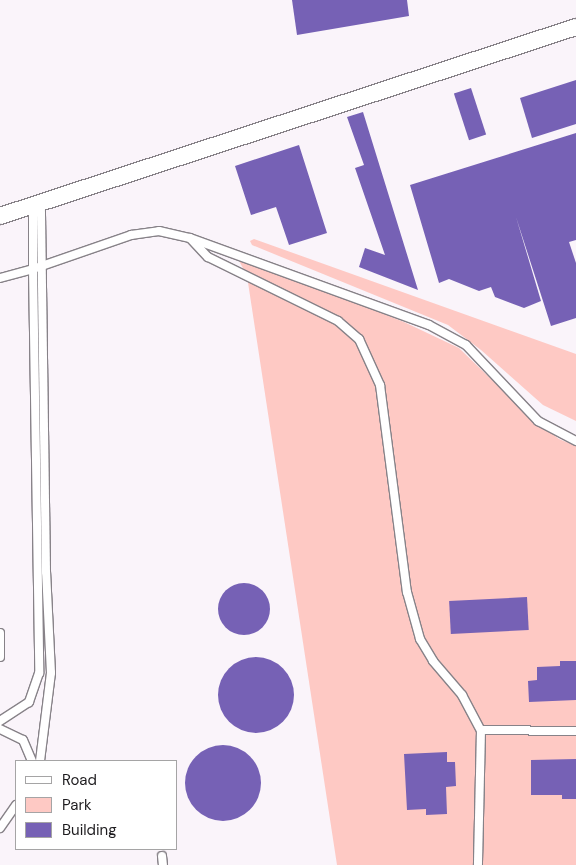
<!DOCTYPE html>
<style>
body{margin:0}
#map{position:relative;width:576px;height:865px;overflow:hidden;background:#faf4fa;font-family:"DM Sans",sans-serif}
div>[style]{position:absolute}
.green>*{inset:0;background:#fec9c4}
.building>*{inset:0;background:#7661b5;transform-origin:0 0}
.round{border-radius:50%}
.roads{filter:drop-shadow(1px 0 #878288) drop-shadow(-1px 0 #878288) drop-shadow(0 1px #878288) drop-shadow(0 -1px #878288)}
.lane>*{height:8px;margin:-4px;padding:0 4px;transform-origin:4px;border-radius:4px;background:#fff}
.street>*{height:16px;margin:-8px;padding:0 8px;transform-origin:8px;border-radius:8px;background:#fff}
span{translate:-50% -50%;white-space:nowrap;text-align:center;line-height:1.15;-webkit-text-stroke:4px #fff;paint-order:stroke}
.legend{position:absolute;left:15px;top:760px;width:162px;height:90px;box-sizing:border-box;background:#fff;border:1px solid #a5a4a5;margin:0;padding:6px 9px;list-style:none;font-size:15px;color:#1e1c1f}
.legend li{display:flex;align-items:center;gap:10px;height:25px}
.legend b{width:25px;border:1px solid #a5a4a5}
</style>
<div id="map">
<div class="green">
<div style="clip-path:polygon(254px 239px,576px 354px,576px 421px,543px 405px,481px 350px,448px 325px,252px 245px,250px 241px)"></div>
<div style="clip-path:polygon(236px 255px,404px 322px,459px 348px,529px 416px,559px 439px,576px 446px,576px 865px,337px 865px,247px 276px)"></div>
</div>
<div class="building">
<div style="clip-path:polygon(292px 0,407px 0,409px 16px,297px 35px)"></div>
<div style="clip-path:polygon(576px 80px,576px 124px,532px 138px,520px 98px)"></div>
<div style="left:471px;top:88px;width:49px;height:18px;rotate:72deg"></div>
<div style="clip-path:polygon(363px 112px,418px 290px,359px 267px,365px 248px,385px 255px,355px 168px,364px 165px,347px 117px)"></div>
<div style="clip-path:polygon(576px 133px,576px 240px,569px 242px,576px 263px,576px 318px,551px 326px,516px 217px,541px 301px,524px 308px,495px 297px,491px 287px,479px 291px,449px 279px,439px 283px,410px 185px)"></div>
<div style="clip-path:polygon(299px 145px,327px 233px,289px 245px,276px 207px,251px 215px,235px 166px)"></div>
<div class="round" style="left:218px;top:583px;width:52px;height:52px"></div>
<div style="left:527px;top:597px;width:33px;height:78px;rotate:87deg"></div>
<div class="round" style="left:218px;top:657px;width:76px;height:76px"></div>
<div style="clip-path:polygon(560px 661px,576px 661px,576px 700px,529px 702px,528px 681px,537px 680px,537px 667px,560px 666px)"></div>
<div class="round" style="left:185px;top:745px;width:76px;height:76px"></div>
<div style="clip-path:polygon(447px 752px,447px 762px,455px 762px,456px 786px,446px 787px,447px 814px,426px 815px,426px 809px,407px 810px,404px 754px)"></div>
<div style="clip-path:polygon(576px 759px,576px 799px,562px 799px,562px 795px,531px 795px,531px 760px)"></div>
</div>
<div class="roads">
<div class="lane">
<div style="left:33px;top:207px;width:62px;rotate:90deg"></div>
<div style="left:33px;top:269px;width:104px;rotate:-19.1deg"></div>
<div style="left:131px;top:235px;width:28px;rotate:-8deg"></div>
<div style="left:159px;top:231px;width:32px;rotate:13deg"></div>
<div style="left:190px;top:238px;width:26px;rotate:47deg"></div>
<div style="left:208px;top:257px;width:145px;rotate:26.2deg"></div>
<div style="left:338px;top:321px;width:28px;rotate:41deg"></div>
<div style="left:359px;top:339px;width:51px;rotate:65.5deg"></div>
<div style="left:380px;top:385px;width:209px;rotate:82.6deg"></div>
<div style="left:407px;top:592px;width:49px;rotate:74.5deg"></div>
<div style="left:420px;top:639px;width:26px;rotate:59deg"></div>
<div style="left:433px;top:661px;width:45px;rotate:49.5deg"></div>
<div style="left:462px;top:695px;width:40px;rotate:62deg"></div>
<div style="left:481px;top:730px;width:135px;rotate:91.3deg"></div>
<div style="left:190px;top:238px;width:254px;rotate:20deg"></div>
<div style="left:429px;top:325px;width:42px;rotate:28.4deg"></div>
<div style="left:466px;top:345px;width:105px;rotate:46.5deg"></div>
<div style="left:538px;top:421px;width:43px;rotate:27.8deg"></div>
<div style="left:0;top:278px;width:34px;rotate:-15deg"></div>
<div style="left:33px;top:269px;width:404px;rotate:89.1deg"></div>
<div style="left:39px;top:673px;width:31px;rotate:109deg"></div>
<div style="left:29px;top:702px;width:35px;rotate:147deg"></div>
<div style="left:0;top:633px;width:24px;rotate:90deg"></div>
<div style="left:0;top:729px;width:25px;rotate:26deg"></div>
<div style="left:23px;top:740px;width:23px;rotate:67deg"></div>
<div style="left:481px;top:730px;width:95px;rotate:0.6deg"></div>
<div style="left:40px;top:761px;width:89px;rotate:-82.9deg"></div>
<div style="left:51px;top:673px;width:101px;rotate:-92.8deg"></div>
<div style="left:46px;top:572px;width:367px;rotate:-90.8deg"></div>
<div style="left:0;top:828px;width:28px;rotate:-55deg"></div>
<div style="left:162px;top:856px;width:9px;rotate:84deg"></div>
</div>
<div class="street">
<div style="left:0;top:216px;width:606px;rotate:-18.17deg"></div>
</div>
</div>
<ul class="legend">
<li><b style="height:6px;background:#fff"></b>Road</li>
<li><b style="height:14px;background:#fec9c4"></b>Park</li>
<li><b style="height:14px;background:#7661b5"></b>Building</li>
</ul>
</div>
